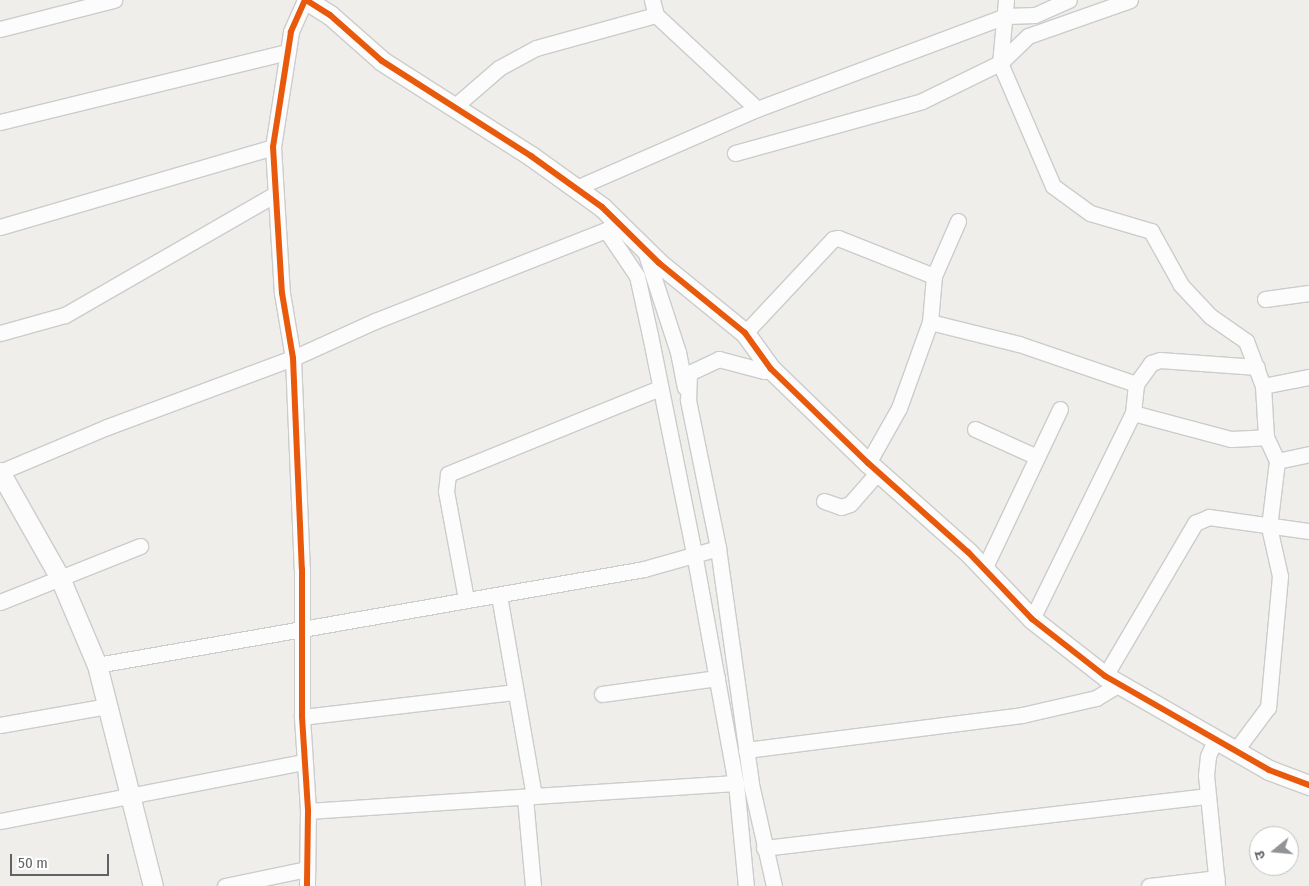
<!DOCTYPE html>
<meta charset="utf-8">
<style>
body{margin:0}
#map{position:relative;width:1309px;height:886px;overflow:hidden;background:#efeeea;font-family:"Fira Sans Condensed","Noto Sans Devanagari",sans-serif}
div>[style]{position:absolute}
.roads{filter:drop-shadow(1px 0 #cbcccc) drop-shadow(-1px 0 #cbcccc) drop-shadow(0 1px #cbcccc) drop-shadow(0 -1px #cbcccc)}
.minor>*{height:15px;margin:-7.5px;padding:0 7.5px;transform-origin:7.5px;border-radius:7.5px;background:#fdfcfc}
.tertiary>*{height:19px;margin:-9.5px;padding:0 9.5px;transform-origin:9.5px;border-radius:9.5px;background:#fdfcfc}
.cycleway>*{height:6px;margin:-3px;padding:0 3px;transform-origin:3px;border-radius:3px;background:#e8590c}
span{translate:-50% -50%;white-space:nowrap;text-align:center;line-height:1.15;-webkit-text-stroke:4.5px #fff;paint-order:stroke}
.north{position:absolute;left:1249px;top:826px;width:50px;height:50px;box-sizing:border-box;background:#fff;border:1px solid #bfc1c3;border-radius:50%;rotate:253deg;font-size:14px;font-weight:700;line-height:20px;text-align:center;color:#5f6368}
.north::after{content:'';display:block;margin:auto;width:18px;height:22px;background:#919496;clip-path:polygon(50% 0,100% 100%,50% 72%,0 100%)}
.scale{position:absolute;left:10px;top:854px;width:99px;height:22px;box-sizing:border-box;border:2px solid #5f6368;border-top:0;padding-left:6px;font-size:15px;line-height:18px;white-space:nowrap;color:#5f6368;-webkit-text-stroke:4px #fff;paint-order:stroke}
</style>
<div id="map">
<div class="roads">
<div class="minor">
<div style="left:305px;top:0;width:35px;rotate:114deg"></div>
<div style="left:291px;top:32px;width:116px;rotate:98.9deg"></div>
<div style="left:273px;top:147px;width:146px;rotate:86.5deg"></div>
<div style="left:282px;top:293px;width:66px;rotate:80.4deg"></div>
<div style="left:293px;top:358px;width:211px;rotate:87.6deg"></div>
<div style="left:302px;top:569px;width:148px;rotate:90deg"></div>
<div style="left:302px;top:717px;width:94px;rotate:86.3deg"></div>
<div style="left:308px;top:811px;width:75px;rotate:90.8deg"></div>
<div style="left:652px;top:0;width:16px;rotate:75deg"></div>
<div style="left:656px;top:15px;width:138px;rotate:42.9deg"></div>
<div style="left:1006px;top:0;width:63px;rotate:95.4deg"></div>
<div style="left:1000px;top:63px;width:134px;rotate:66.7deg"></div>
<div style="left:1053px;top:186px;width:46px;rotate:36.1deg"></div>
<div style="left:1090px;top:213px;width:64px;rotate:16.4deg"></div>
<div style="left:1151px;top:231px;width:62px;rotate:60.9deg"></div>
<div style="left:1181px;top:285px;width:42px;rotate:46.9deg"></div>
<div style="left:1210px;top:316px;width:44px;rotate:34.8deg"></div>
<div style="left:1246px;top:341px;width:48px;rotate:69.3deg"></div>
<div style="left:1263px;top:386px;width:51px;rotate:86.6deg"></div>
<div style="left:1266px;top:437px;width:26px;rotate:65deg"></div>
<div style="left:1277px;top:461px;width:66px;rotate:96.9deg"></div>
<div style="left:1269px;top:527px;width:50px;rotate:77.3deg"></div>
<div style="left:1280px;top:576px;width:132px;rotate:95.2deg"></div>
<div style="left:1268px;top:707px;width:54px;rotate:126.7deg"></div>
<div style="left:0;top:29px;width:118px;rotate:-14.3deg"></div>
<div style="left:454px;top:107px;width:60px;rotate:-40.9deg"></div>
<div style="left:499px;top:68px;width:42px;rotate:-28.4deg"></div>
<div style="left:536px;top:48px;width:124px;rotate:-15.4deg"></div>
<div style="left:0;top:122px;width:296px;rotate:-13.7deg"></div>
<div style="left:735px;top:153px;width:194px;rotate:-15.5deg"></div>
<div style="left:922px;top:101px;width:87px;rotate:-26deg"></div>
<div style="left:1000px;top:63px;width:39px;rotate:-44deg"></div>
<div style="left:1028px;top:36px;width:108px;rotate:-19.4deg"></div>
<div style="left:576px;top:188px;width:197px;rotate:-23.6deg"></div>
<div style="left:757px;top:109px;width:266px;rotate:-20.5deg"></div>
<div style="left:1006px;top:16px;width:29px;rotate:-2deg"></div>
<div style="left:1035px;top:15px;width:37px;rotate:-24deg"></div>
<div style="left:0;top:227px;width:284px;rotate:-16.3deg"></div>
<div style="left:606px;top:230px;width:55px;rotate:56deg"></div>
<div style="left:637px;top:276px;width:60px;rotate:77.6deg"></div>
<div style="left:650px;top:335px;width:222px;rotate:78.6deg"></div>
<div style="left:694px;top:553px;width:234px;rotate:79.7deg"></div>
<div style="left:736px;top:783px;width:103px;rotate:84.5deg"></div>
<div style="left:644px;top:248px;width:109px;rotate:71.9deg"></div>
<div style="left:678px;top:352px;width:36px;rotate:79deg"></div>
<div style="left:1265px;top:299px;width:44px;rotate:-7.8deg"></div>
<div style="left:930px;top:322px;width:92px;rotate:13.9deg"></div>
<div style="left:1019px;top:344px;width:124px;rotate:18.9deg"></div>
<div style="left:0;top:333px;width:67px;rotate:-15.5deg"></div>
<div style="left:65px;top:315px;width:241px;rotate:-29.9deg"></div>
<div style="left:745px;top:333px;width:129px;rotate:-46.9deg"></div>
<div style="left:833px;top:239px;width:5px;rotate:-11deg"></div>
<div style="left:838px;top:238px;width:103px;rotate:21.6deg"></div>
<div style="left:771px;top:369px;width:7px;rotate:164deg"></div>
<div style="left:764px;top:371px;width:47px;rotate:-165.1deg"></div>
<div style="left:719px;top:359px;width:33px;rotate:155deg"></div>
<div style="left:689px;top:373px;width:27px;rotate:92deg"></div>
<div style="left:688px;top:400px;width:151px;rotate:78.5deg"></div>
<div style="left:718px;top:548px;width:238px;rotate:82deg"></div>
<div style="left:751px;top:784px;width:105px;rotate:77.3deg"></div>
<div style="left:1263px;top:386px;width:47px;rotate:-11.1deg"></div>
<div style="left:1133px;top:413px;width:101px;rotate:14.9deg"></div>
<div style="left:1231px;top:439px;width:35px;rotate:-3deg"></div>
<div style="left:975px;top:429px;width:68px;rotate:24.3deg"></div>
<div style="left:1277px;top:461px;width:33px;rotate:-12deg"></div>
<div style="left:868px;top:463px;width:63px;rotate:-60.6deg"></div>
<div style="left:899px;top:408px;width:91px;rotate:-70.2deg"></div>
<div style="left:930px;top:322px;width:46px;rotate:-85deg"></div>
<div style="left:934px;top:276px;width:60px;rotate:-66.4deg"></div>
<div style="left:0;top:472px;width:116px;rotate:-22.8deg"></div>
<div style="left:107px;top:427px;width:198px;rotate:-20.4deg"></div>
<div style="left:293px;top:358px;width:90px;rotate:-24.3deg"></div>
<div style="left:375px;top:321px;width:257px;rotate:-21.5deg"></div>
<div style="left:824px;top:501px;width:18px;rotate:19deg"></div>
<div style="left:841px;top:507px;width:9px;rotate:-18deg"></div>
<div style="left:850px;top:504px;width:43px;rotate:-48.8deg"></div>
<div style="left:984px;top:569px;width:177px;rotate:-64.6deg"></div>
<div style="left:466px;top:599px;width:110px;rotate:-100.5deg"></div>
<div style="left:446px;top:491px;width:17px;rotate:-83deg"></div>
<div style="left:448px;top:474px;width:229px;rotate:-22.1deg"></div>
<div style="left:0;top:602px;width:151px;rotate:-21.8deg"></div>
<div style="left:1032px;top:619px;width:229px;rotate:-63.9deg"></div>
<div style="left:1133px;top:413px;width:29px;rotate:-84deg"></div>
<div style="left:1136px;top:384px;width:26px;rotate:-54deg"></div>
<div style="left:1151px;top:363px;width:9px;rotate:-18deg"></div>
<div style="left:1160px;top:360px;width:97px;rotate:4.1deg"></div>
<div style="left:97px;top:665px;width:555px;rotate:-9.95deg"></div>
<div style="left:644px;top:569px;width:77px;rotate:-15.8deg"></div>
<div style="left:1105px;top:676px;width:178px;rotate:-59.5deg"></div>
<div style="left:1195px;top:523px;width:15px;rotate:-23deg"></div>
<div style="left:1209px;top:517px;width:101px;rotate:8deg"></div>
<div style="left:602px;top:694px;width:116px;rotate:-7.9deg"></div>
<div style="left:302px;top:717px;width:214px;rotate:-6.7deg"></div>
<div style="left:0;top:725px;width:110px;rotate:-10deg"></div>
<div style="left:1216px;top:738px;width:20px;rotate:114deg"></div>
<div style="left:1208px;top:756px;width:19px;rotate:96deg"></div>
<div style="left:1206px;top:775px;width:112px;rotate:84.3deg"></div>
<div style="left:746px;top:750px;width:278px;rotate:-7.2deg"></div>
<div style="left:1022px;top:715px;width:76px;rotate:-12.9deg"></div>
<div style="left:1096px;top:698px;width:27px;rotate:-31deg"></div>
<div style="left:534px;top:796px;width:202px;rotate:-3.7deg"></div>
<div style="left:525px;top:798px;width:88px;rotate:84.8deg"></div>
<div style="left:308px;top:811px;width:226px;rotate:-3.8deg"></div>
<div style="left:534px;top:796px;width:204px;rotate:-99.9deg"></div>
<div style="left:0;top:821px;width:310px;rotate:-11deg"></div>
<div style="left:764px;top:848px;width:446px;rotate:-6.7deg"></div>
<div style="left:225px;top:886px;width:84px;rotate:-11.7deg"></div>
<div style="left:1149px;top:886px;width:68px;rotate:-6.7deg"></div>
</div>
<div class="tertiary">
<div style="left:306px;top:0;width:28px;rotate:32deg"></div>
<div style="left:330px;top:15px;width:69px;rotate:41.5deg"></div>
<div style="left:382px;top:61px;width:177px;rotate:32.5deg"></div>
<div style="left:531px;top:156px;width:87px;rotate:35.7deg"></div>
<div style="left:602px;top:207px;width:80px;rotate:44.5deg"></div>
<div style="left:659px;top:263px;width:111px;rotate:39.1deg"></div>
<div style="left:745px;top:333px;width:44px;rotate:54.2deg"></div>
<div style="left:771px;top:369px;width:135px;rotate:44.1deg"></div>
<div style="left:868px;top:463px;width:134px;rotate:41.7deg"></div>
<div style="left:968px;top:552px;width:93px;rotate:46.3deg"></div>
<div style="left:1032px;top:619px;width:93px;rotate:38deg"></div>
<div style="left:1105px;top:676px;width:189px;rotate:29.8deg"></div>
<div style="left:1269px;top:770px;width:43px;rotate:20.6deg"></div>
<div style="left:0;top:472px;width:122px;rotate:60.5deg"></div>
<div style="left:60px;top:578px;width:95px;rotate:67deg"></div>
<div style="left:97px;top:665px;width:228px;rotate:75.8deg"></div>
</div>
</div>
<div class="cycleway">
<div style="left:305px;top:0;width:35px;rotate:114deg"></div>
<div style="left:291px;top:32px;width:116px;rotate:98.9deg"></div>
<div style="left:273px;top:147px;width:146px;rotate:86.5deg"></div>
<div style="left:282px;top:293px;width:66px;rotate:80.4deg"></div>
<div style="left:293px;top:358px;width:211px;rotate:87.6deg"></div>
<div style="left:302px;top:569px;width:148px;rotate:90deg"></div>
<div style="left:302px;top:717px;width:94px;rotate:86.3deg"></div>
<div style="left:308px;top:811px;width:75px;rotate:90.8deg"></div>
<div style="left:306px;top:0;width:28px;rotate:32deg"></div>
<div style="left:330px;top:15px;width:69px;rotate:41.5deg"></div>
<div style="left:382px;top:61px;width:177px;rotate:32.5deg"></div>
<div style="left:531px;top:156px;width:87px;rotate:35.7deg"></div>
<div style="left:602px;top:207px;width:80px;rotate:44.5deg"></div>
<div style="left:659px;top:263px;width:111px;rotate:39.1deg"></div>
<div style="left:745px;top:333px;width:44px;rotate:54.2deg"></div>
<div style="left:771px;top:369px;width:135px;rotate:44.1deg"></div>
<div style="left:868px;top:463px;width:134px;rotate:41.7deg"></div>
<div style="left:968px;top:552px;width:93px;rotate:46.3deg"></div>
<div style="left:1032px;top:619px;width:93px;rotate:38deg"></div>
<div style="left:1105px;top:676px;width:189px;rotate:29.8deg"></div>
<div style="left:1269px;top:770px;width:43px;rotate:20.6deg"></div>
</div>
<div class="north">उ</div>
<div class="scale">50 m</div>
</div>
